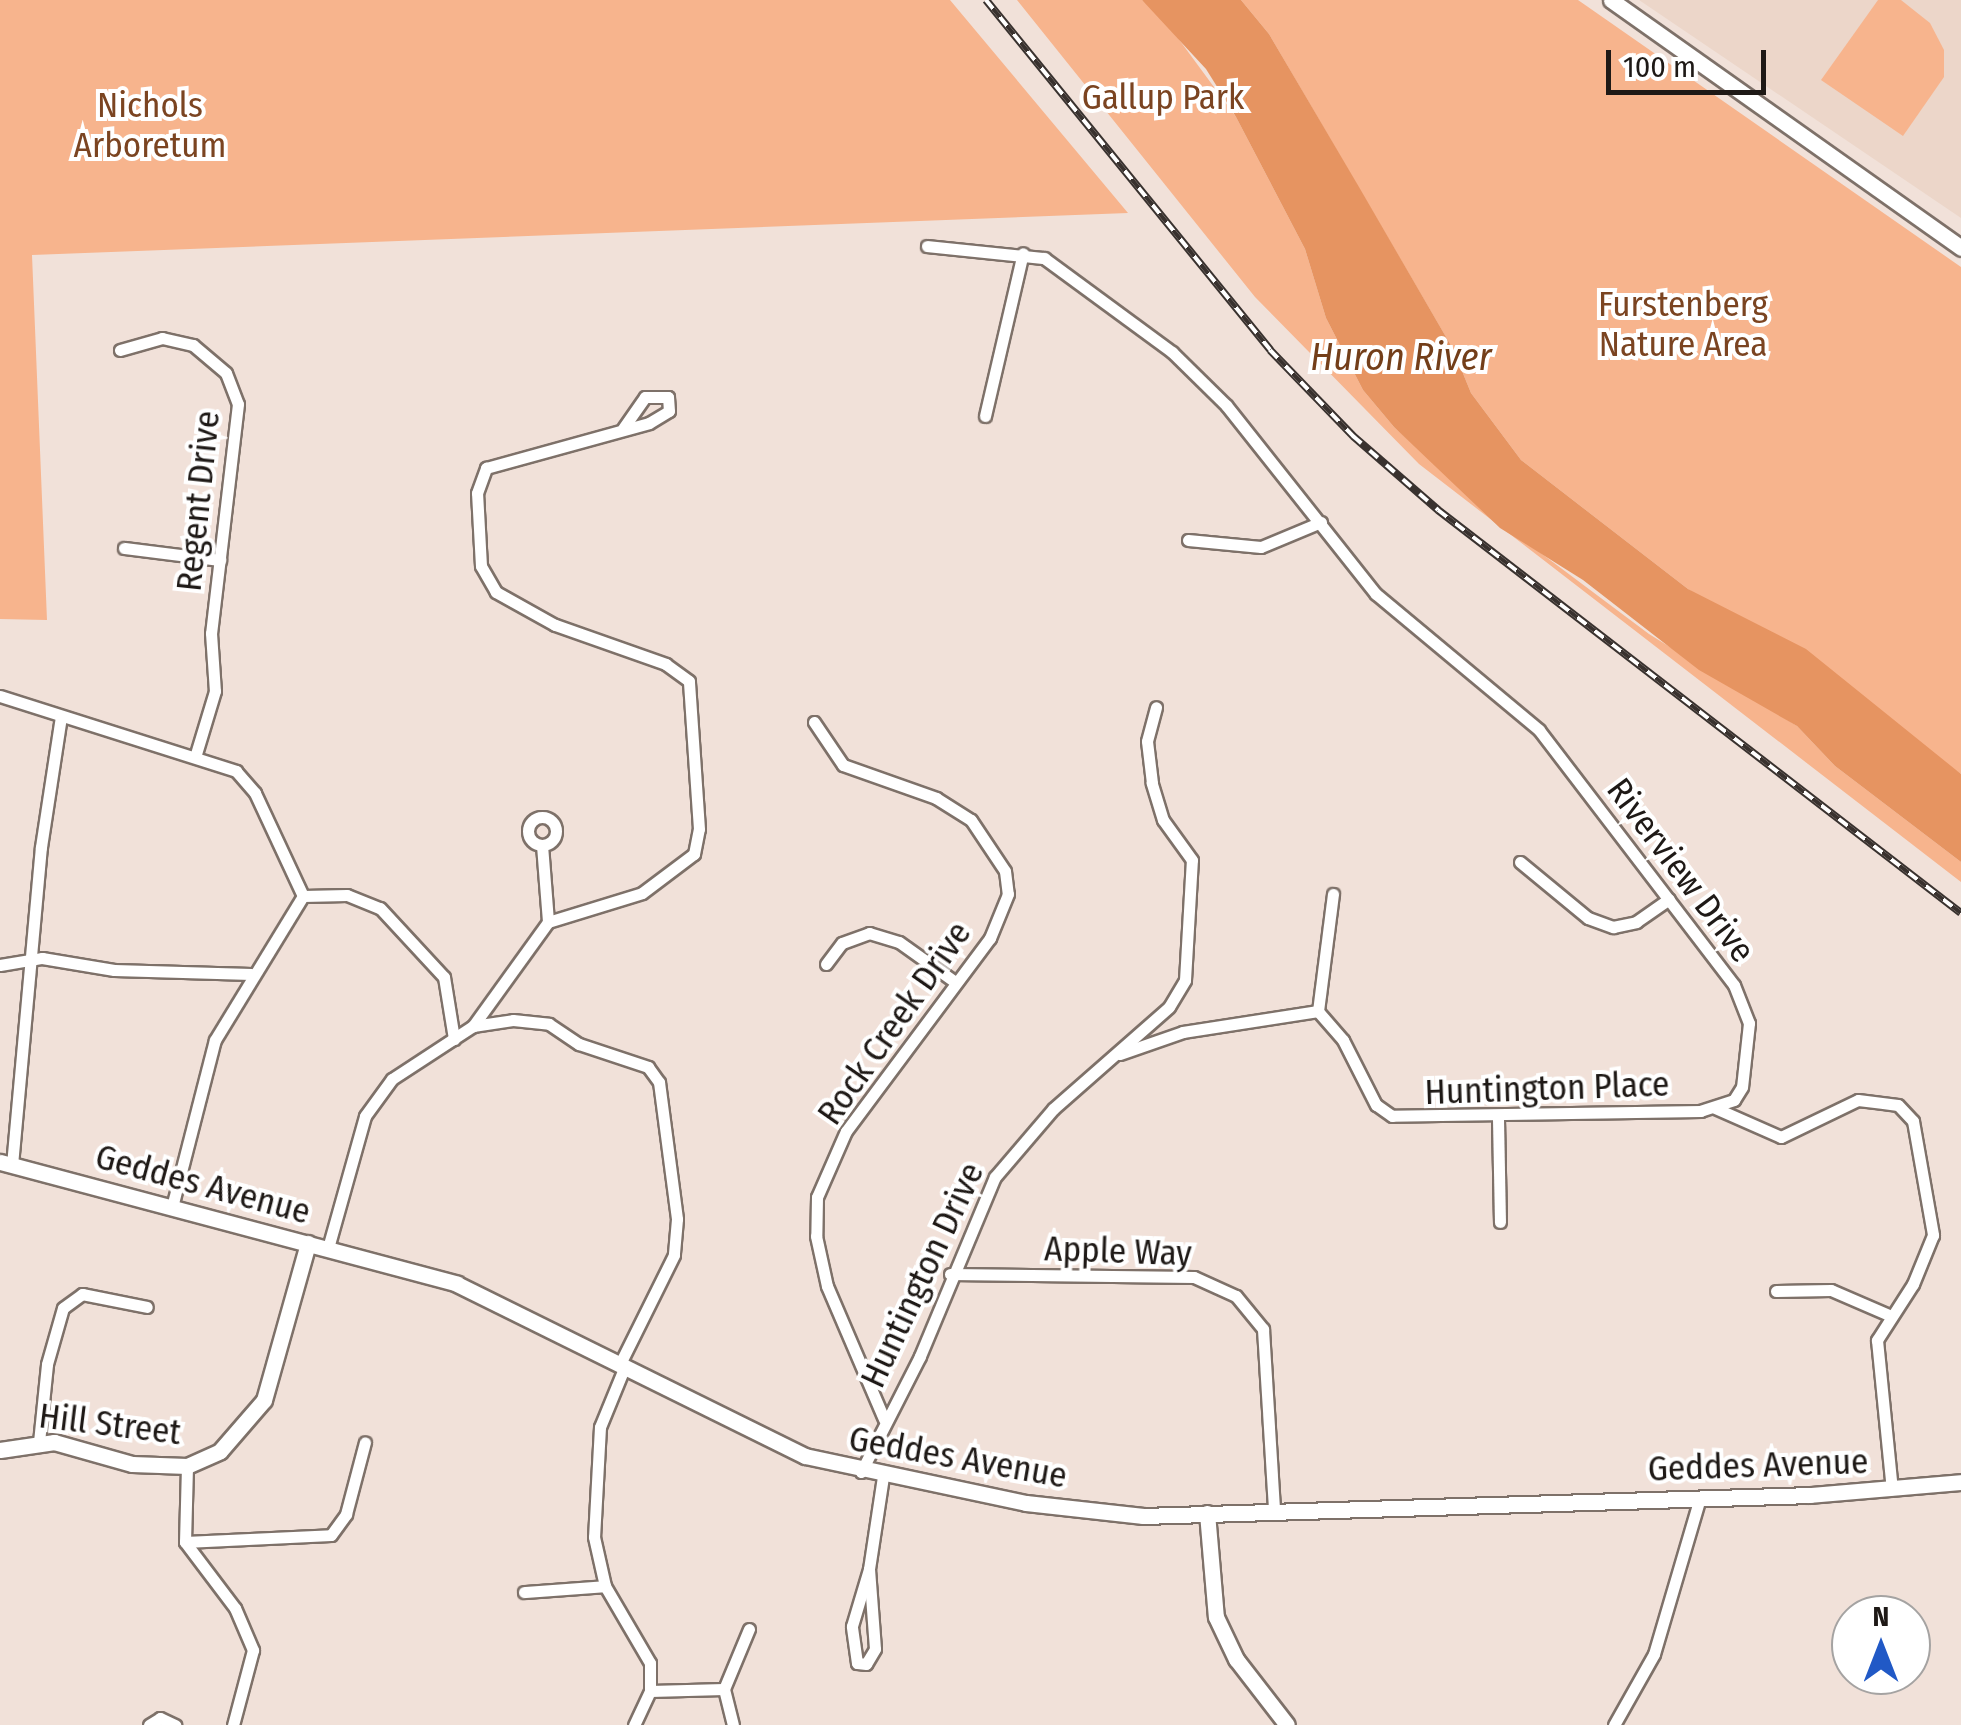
<!DOCTYPE html>
<style>
body{margin:0}
#map{position:relative;width:1961px;height:1725px;overflow:hidden;background:#f1e1d9;font-family:"Fira Sans Condensed",sans-serif}
div>[style]{position:absolute}
.built>*{inset:0;background:#ecd6c9}
.green>*{inset:0;background:#f7b48d}
.water>*{inset:0;background:#e69461}
.roads{filter:drop-shadow(2px 0 #7e7169) drop-shadow(-2px 0 #7e7169) drop-shadow(0 2px #7e7169) drop-shadow(0 -2px #7e7169)}
.street>*{height:11px;margin:-5.5px;padding:0 5.5px;transform-origin:5.5px;border-radius:5.5px;background:#fff}
.street>.ring{margin:-5.5px;padding:0;box-sizing:content-box;background:none;border:11px solid #fff;border-radius:50%}
.secondary>*{height:15px;margin:-7.5px;padding:0 7.5px;transform-origin:7.5px;border-radius:7.5px;background:#fff}
.rail>*{height:8px;margin-top:-4px;transform-origin:0;background:repeating-linear-gradient(90deg,#fff 0 11px,#39322f 0 22px);box-sizing:border-box;border-block:2px solid #39322f}
span{translate:-50% -50%;white-space:nowrap;text-align:center;line-height:1.15;-webkit-text-stroke:8px #fff;paint-order:stroke}
.park-label{font-size:35px;color:#7b4421}
.street-label{font-size:35px;color:#1e1916}
.water-label{font-size:38px;color:#733e19;font-style:italic}
.north{position:absolute;left:1831px;top:1595px;width:100px;height:100px;box-sizing:border-box;background:#fff;border:2px solid #a5a3a2;border-radius:50%;rotate:0deg;font-size:28px;font-weight:700;line-height:40px;text-align:center;color:#1e1916}
.north::after{content:'';display:block;margin:auto;width:35px;height:45px;background:#2159c6;clip-path:polygon(50% 0,100% 100%,50% 72%,0 100%)}
.scale{position:absolute;left:1606px;top:50px;width:160px;height:45px;box-sizing:border-box;border:5px solid #1e1916;border-top:0;padding-left:12px;font-size:30px;line-height:35px;white-space:nowrap;color:#1e1916;-webkit-text-stroke:8px #fff;paint-order:stroke}
</style>
<div id="map">
<div class="built">
<div style="clip-path:polygon(1639px 0,1961px 0,1961px 219px,1961px 218px)"></div>
</div>
<div class="green">
<div style="clip-path:polygon(0 0,950px 0,1128px 213px,32px 255px,47px 620px,0 619px)"></div>
<div style="clip-path:polygon(1017px 0,1142px 0,1161px 15px,1236px 117px,1305px 249px,1326px 318px,1363px 390px,1394px 427px,1502px 524px,1649px 634px,1797px 726px,1835px 766px,1961px 862px,1961px 882px,1419px 464px,1255px 297px)"></div>
<div style="clip-path:polygon(1241px 0,1578px 0,1961px 267px,1961px 774px,1688px 589px,1521px 460px,1471px 393px,1453px 349px,1269px 34px)"></div>
<div style="clip-path:polygon(1878px 0,1901px 0,1930px 23px,1944px 50px,1944px 77px,1903px 136px,1821px 80px)"></div>
</div>
<div class="water">
<div style="clip-path:polygon(1142px 0,1241px 0,1269px 34px,1359px 187px,1453px 349px,1471px 393px,1521px 460px,1688px 589px,1806px 649px,1961px 774px,1961px 862px,1835px 766px,1797px 726px,1699px 670px,1583px 580px,1500px 528px,1394px 427px,1363px 390px,1326px 318px,1305px 249px,1236px 117px,1206px 69px)"></div>
</div>
<div class="roads">
<div class="street">
<div style="left:927px;top:246px;width:118px;rotate:5.9deg"></div>
<div style="left:1044px;top:258px;width:159px;rotate:36.3deg"></div>
<div style="left:1172px;top:352px;width:76px;rotate:44.5deg"></div>
<div style="left:1226px;top:405px;width:241px;rotate:51.6deg"></div>
<div style="left:1376px;top:594px;width:212px;rotate:39.8deg"></div>
<div style="left:1539px;top:730px;width:321px;rotate:52.6deg"></div>
<div style="left:1734px;top:985px;width:41px;rotate:68.5deg"></div>
<div style="left:1749px;top:1023px;width:64px;rotate:96.2deg"></div>
<div style="left:1742px;top:1087px;width:15px;rotate:122deg"></div>
<div style="left:1734px;top:1100px;width:35px;rotate:162deg"></div>
<div style="left:1701px;top:1111px;width:309px;rotate:179.1deg"></div>
<div style="left:1392px;top:1116px;width:19px;rotate:-145deg"></div>
<div style="left:1376px;top:1105px;width:73px;rotate:-116.9deg"></div>
<div style="left:1343px;top:1040px;width:38px;rotate:-131deg"></div>
<div style="left:1318px;top:1011px;width:137px;rotate:171.2deg"></div>
<div style="left:1183px;top:1032px;width:67px;rotate:160.8deg"></div>
<div style="left:120px;top:350px;width:44px;rotate:-15.9deg"></div>
<div style="left:162px;top:338px;width:32px;rotate:13deg"></div>
<div style="left:193px;top:345px;width:43px;rotate:40.3deg"></div>
<div style="left:226px;top:373px;width:33px;rotate:69deg"></div>
<div style="left:238px;top:404px;width:231px;rotate:96.7deg"></div>
<div style="left:211px;top:633px;width:58px;rotate:86.1deg"></div>
<div style="left:215px;top:691px;width:66px;rotate:106.8deg"></div>
<div style="left:985px;top:416px;width:167px;rotate:-76.9deg"></div>
<div style="left:1188px;top:540px;width:73px;rotate:5.5deg"></div>
<div style="left:1261px;top:547px;width:65px;rotate:-22.6deg"></div>
<div style="left:124px;top:548px;width:97px;rotate:7.1deg"></div>
<div style="left:0;top:696px;width:248px;rotate:17.6deg"></div>
<div style="left:236px;top:771px;width:29px;rotate:49deg"></div>
<div style="left:255px;top:793px;width:114px;rotate:65deg"></div>
<div style="left:814px;top:722px;width:52px;rotate:56deg"></div>
<div style="left:843px;top:765px;width:99px;rotate:19.5deg"></div>
<div style="left:936px;top:798px;width:41px;rotate:32.2deg"></div>
<div style="left:971px;top:820px;width:61px;rotate:56.3deg"></div>
<div style="left:1005px;top:871px;width:23px;rotate:83deg"></div>
<div style="left:1008px;top:894px;width:48px;rotate:112.2deg"></div>
<div style="left:990px;top:938px;width:241px;rotate:126.7deg"></div>
<div style="left:846px;top:1131px;width:72px;rotate:113.7deg"></div>
<div style="left:817px;top:1197px;width:39px;rotate:91deg"></div>
<div style="left:816px;top:1236px;width:51px;rotate:77.6deg"></div>
<div style="left:827px;top:1286px;width:145px;rotate:66.8deg"></div>
<div class="ring" style="left:528px;top:817px;width:17px;height:17px"></div>
<div style="left:542px;top:845px;width:77px;rotate:85.5deg"></div>
<div style="left:1520px;top:862px;width:88px;rotate:39.5deg"></div>
<div style="left:1588px;top:918px;width:27px;rotate:20deg"></div>
<div style="left:1613px;top:927px;width:24px;rotate:-12deg"></div>
<div style="left:1636px;top:922px;width:40px;rotate:-34.9deg"></div>
<div style="left:303px;top:896px;width:44px;rotate:-1.3deg"></div>
<div style="left:347px;top:895px;width:35px;rotate:22deg"></div>
<div style="left:380px;top:908px;width:94px;rotate:47.2deg"></div>
<div style="left:444px;top:977px;width:63px;rotate:80.8deg"></div>
<div style="left:826px;top:964px;width:26px;rotate:-53deg"></div>
<div style="left:842px;top:943px;width:29px;rotate:-20deg"></div>
<div style="left:869px;top:933px;width:31px;rotate:17deg"></div>
<div style="left:899px;top:942px;width:69px;rotate:35.5deg"></div>
<div style="left:0;top:965px;width:43px;rotate:-9.5deg"></div>
<div style="left:42px;top:958px;width:73px;rotate:9.5deg"></div>
<div style="left:114px;top:970px;width:137px;rotate:1.7deg"></div>
<div style="left:1318px;top:1011px;width:118px;rotate:-82.7deg"></div>
<div style="left:473px;top:1026px;width:40px;rotate:-8.5deg"></div>
<div style="left:513px;top:1020px;width:36px;rotate:6deg"></div>
<div style="left:549px;top:1024px;width:36px;rotate:34deg"></div>
<div style="left:579px;top:1044px;width:73px;rotate:18.4deg"></div>
<div style="left:648px;top:1067px;width:19px;rotate:54deg"></div>
<div style="left:659px;top:1082px;width:138px;rotate:82.5deg"></div>
<div style="left:677px;top:1219px;width:36px;rotate:95deg"></div>
<div style="left:674px;top:1255px;width:122px;rotate:116.4deg"></div>
<div style="left:1715px;top:1108px;width:72px;rotate:23.7deg"></div>
<div style="left:1781px;top:1137px;width:85px;rotate:-25.7deg"></div>
<div style="left:1858px;top:1100px;width:40px;rotate:7.1deg"></div>
<div style="left:1898px;top:1105px;width:22px;rotate:47deg"></div>
<div style="left:1913px;top:1121px;width:116px;rotate:80deg"></div>
<div style="left:1933px;top:1235px;width:53px;rotate:112.2deg"></div>
<div style="left:1913px;top:1284px;width:67px;rotate:122.7deg"></div>
<div style="left:1877px;top:1340px;width:150px;rotate:84.3deg"></div>
<div style="left:1498px;top:1119px;width:103px;rotate:88.9deg"></div>
<div style="left:12px;top:1165px;width:319px;rotate:-84.8deg"></div>
<div style="left:41px;top:847px;width:132px;rotate:-81.3deg"></div>
<div style="left:172px;top:1207px;width:172px;rotate:-75.6deg"></div>
<div style="left:215px;top:1040px;width:169px;rotate:-58.6deg"></div>
<div style="left:328px;top:1248px;width:137px;rotate:-74.3deg"></div>
<div style="left:365px;top:1116px;width:46px;rotate:-53.9deg"></div>
<div style="left:392px;top:1079px;width:97px;rotate:-33.2deg"></div>
<div style="left:473px;top:1026px;width:128px;rotate:-54.2deg"></div>
<div style="left:548px;top:922px;width:98px;rotate:-17.1deg"></div>
<div style="left:642px;top:893px;width:65px;rotate:-36.9deg"></div>
<div style="left:694px;top:854px;width:25px;rotate:-79deg"></div>
<div style="left:699px;top:829px;width:148px;rotate:-93.9deg"></div>
<div style="left:689px;top:681px;width:29px;rotate:-144deg"></div>
<div style="left:666px;top:664px;width:118px;rotate:-160.6deg"></div>
<div style="left:555px;top:625px;width:68px;rotate:-150.8deg"></div>
<div style="left:496px;top:592px;width:30px;rotate:-120deg"></div>
<div style="left:481px;top:566px;width:73px;rotate:-93.1deg"></div>
<div style="left:477px;top:493px;width:27px;rotate:-70deg"></div>
<div style="left:486px;top:468px;width:169px;rotate:-15.4deg"></div>
<div style="left:649px;top:423px;width:23px;rotate:-31deg"></div>
<div style="left:669px;top:411px;width:14px;rotate:-94deg"></div>
<div style="left:668px;top:397px;width:23px;rotate:180deg"></div>
<div style="left:645px;top:397px;width:38px;rotate:125deg"></div>
<div style="left:950px;top:1274px;width:244px;rotate:0.7deg"></div>
<div style="left:1194px;top:1277px;width:46px;rotate:24.3deg"></div>
<div style="left:1236px;top:1296px;width:43px;rotate:50.7deg"></div>
<div style="left:1263px;top:1329px;width:181px;rotate:86.5deg"></div>
<div style="left:1776px;top:1291px;width:55px;rotate:-1deg"></div>
<div style="left:1831px;top:1290px;width:65px;rotate:23.4deg"></div>
<div style="left:625px;top:1366px;width:66px;rotate:112.3deg"></div>
<div style="left:600px;top:1427px;width:110px;rotate:93.1deg"></div>
<div style="left:594px;top:1537px;width:50px;rotate:77.3deg"></div>
<div style="left:605px;top:1586px;width:89px;rotate:59.7deg"></div>
<div style="left:650px;top:1663px;width:28px;rotate:90deg"></div>
<div style="left:650px;top:1691px;width:38px;rotate:115deg"></div>
<div style="left:39px;top:1442px;width:78px;rotate:-84.1deg"></div>
<div style="left:47px;top:1364px;width:58px;rotate:-74.1deg"></div>
<div style="left:63px;top:1308px;width:24px;rotate:-36deg"></div>
<div style="left:82px;top:1294px;width:66px;rotate:11.3deg"></div>
<div style="left:187px;top:1466px;width:76px;rotate:91.5deg"></div>
<div style="left:185px;top:1542px;width:83px;rotate:52.9deg"></div>
<div style="left:235px;top:1608px;width:46px;rotate:66.8deg"></div>
<div style="left:253px;top:1650px;width:78px;rotate:104.9deg"></div>
<div style="left:861px;top:1472px;width:130px;rotate:-63deg"></div>
<div style="left:920px;top:1356px;width:194px;rotate:-67.3deg"></div>
<div style="left:995px;top:1177px;width:89px;rotate:-49.5deg"></div>
<div style="left:1053px;top:1109px;width:154px;rotate:-41.3deg"></div>
<div style="left:1169px;top:1007px;width:31px;rotate:-59deg"></div>
<div style="left:1185px;top:980px;width:120px;rotate:-86.7deg"></div>
<div style="left:1192px;top:860px;width:49px;rotate:-125.9deg"></div>
<div style="left:1163px;top:820px;width:39px;rotate:-107deg"></div>
<div style="left:1152px;top:783px;width:42px;rotate:-96.8deg"></div>
<div style="left:1147px;top:741px;width:35px;rotate:-75deg"></div>
<div style="left:185px;top:1542px;width:146px;rotate:-2.7deg"></div>
<div style="left:331px;top:1535px;width:26px;rotate:-54deg"></div>
<div style="left:346px;top:1514px;width:74px;rotate:-75.2deg"></div>
<div style="left:869px;top:1569px;width:80px;rotate:85.7deg"></div>
<div style="left:875px;top:1649px;width:17px;rotate:121deg"></div>
<div style="left:866px;top:1664px;width:9px;rotate:-174deg"></div>
<div style="left:857px;top:1663px;width:37px;rotate:-98deg"></div>
<div style="left:852px;top:1626px;width:59px;rotate:-73.4deg"></div>
<div style="left:869px;top:1569px;width:94px;rotate:-81.4deg"></div>
<div style="left:524px;top:1592px;width:81px;rotate:-4.2deg"></div>
<div style="left:724px;top:1689px;width:65px;rotate:-67.4deg"></div>
<div style="left:724px;top:1689px;width:37px;rotate:76deg"></div>
<div style="left:650px;top:1691px;width:74px;rotate:-1.5deg"></div>
<div style="left:149px;top:1725px;width:13px;rotate:-32deg"></div>
<div style="left:160px;top:1718px;width:17px;rotate:25deg"></div>
<div style="left:1614px;top:1725px;width:81px;rotate:-60.6deg"></div>
<div style="left:1654px;top:1654px;width:163px;rotate:-73.6deg"></div>
</div>
<div class="secondary">
<div style="left:1611px;top:0;width:429px;rotate:35.3deg"></div>
<div style="left:0;top:1162px;width:473px;rotate:14.9deg"></div>
<div style="left:457px;top:1284px;width:388px;rotate:26.3deg"></div>
<div style="left:805px;top:1456px;width:226px;rotate:12deg"></div>
<div style="left:1026px;top:1503px;width:118px;rotate:6.3deg"></div>
<div style="left:1143px;top:1516px;width:667px;rotate:-1.8deg"></div>
<div style="left:1810px;top:1495px;width:152px;rotate:-4.9deg"></div>
<div style="left:0;top:1450px;width:55px;rotate:-8.4deg"></div>
<div style="left:54px;top:1442px;width:81px;rotate:15.8deg"></div>
<div style="left:132px;top:1464px;width:55px;rotate:2.1deg"></div>
<div style="left:187px;top:1466px;width:36px;rotate:-24deg"></div>
<div style="left:220px;top:1451px;width:67px;rotate:-49.2deg"></div>
<div style="left:264px;top:1400px;width:163px;rotate:-74.3deg"></div>
<div style="left:1207px;top:1513px;width:104px;rotate:85.1deg"></div>
<div style="left:1216px;top:1617px;width:47px;rotate:64.5deg"></div>
<div style="left:1236px;top:1659px;width:83px;rotate:52.3deg"></div>
</div>
</div>
<div class="rail">
<div style="left:986px;top:0;width:451px;rotate:50.9deg"></div>
<div style="left:1270px;top:350px;width:120px;rotate:46deg"></div>
<div style="left:1353px;top:436px;width:113px;rotate:41deg"></div>
<div style="left:1438px;top:510px;width:660px;rotate:37.62deg"></div>
</div>
<div class="park-label">
<span style="left:1163px;top:97px">Gallup Park</span>
<span style="left:150px;top:125px">Nichols<br>Arboretum</span>
<span style="left:1683px;top:324px">Furstenberg<br>Nature Area</span>
</div>
<div class="street-label">
<span style="left:198px;top:501px;rotate:-84deg">Regent Drive</span>
<span style="left:1681px;top:870px;rotate:53deg">Riverview Drive</span>
<span style="left:894px;top:1023px;rotate:-55deg">Rock Creek Drive</span>
<span style="left:1547px;top:1088px;rotate:-2deg">Huntington Place</span>
<span style="left:203px;top:1184px;rotate:15deg">Geddes Avenue</span>
<span style="left:1118px;top:1251px;rotate:2deg">Apple Way</span>
<span style="left:922px;top:1275px;rotate:-65deg">Huntington Drive</span>
<span style="left:110px;top:1424px;rotate:7deg">Hill Street</span>
<span style="left:958px;top:1457px;rotate:10deg">Geddes Avenue</span>
<span style="left:1758px;top:1465px;rotate:-2deg">Geddes Avenue</span>
</div>
<div class="water-label">
<span style="left:1401px;top:358px">Huron River</span>
</div>
<div class="north">N</div>
<div class="scale">100 m</div>
</div>
